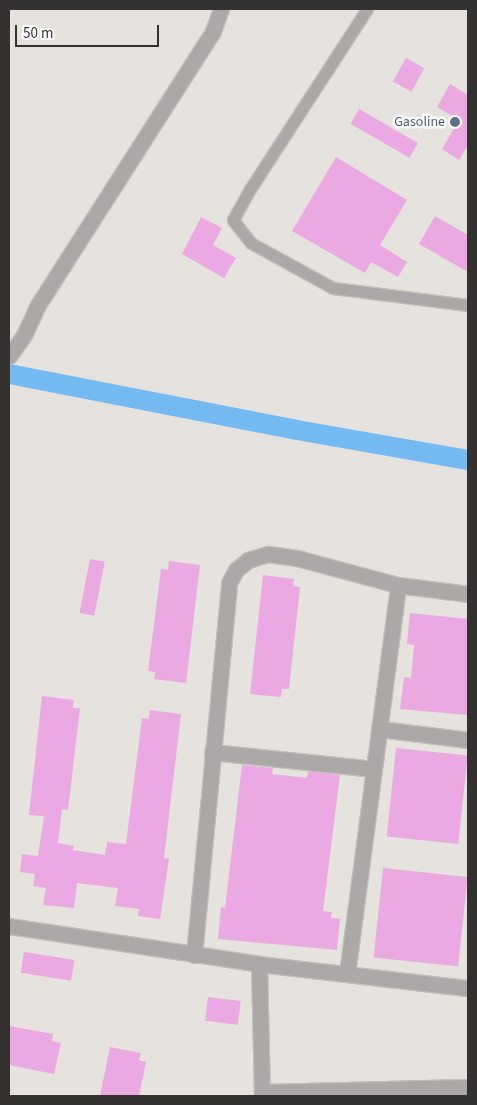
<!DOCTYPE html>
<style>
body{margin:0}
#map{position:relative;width:477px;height:1105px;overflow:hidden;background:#e6e2dd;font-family:"Source Sans 3",sans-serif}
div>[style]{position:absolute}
.canal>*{height:20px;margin:-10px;padding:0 10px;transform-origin:10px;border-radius:10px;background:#73baf2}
.building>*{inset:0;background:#eba9e3;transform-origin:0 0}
.roads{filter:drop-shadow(1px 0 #c2bfbb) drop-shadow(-1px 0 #c2bfbb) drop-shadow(0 1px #c2bfbb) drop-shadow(0 -1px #c2bfbb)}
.service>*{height:11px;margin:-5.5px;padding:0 5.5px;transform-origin:5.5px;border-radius:5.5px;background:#aba8a7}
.minor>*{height:15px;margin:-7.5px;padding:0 7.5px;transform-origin:7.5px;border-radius:7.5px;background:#aba8a7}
.dots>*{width:14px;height:14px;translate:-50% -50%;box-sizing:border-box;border:2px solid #fff;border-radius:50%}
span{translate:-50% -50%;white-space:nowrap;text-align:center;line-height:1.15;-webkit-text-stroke:5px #fff;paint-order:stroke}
.service-label{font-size:14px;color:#4e5e75}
.right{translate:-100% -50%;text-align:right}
.frame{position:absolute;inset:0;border:10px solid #343231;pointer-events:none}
.scale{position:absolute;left:15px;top:25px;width:144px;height:22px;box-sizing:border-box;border:2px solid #343231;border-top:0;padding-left:6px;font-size:15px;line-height:18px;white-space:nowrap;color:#343231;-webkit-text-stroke:4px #fff;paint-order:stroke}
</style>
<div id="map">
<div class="canal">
<div style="left:9px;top:374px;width:293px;rotate:11deg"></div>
<div style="left:297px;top:430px;width:174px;rotate:10deg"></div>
</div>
<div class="building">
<div style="left:406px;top:58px;width:21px;height:27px;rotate:29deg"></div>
<div style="clip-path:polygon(450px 84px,468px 95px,468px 145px,459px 160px,442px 149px,459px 120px,437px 107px)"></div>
<div style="left:359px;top:109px;width:68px;height:17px;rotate:30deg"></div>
<div style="clip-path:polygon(336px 157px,407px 200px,380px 245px,407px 262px,398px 277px,371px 262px,365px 273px,292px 231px)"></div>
<div style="clip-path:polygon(435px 216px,468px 235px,468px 272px,419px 244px)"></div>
<div style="clip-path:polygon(201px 217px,222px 228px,213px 245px,236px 258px,224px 278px,182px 254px)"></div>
<div style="left:90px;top:559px;width:15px;height:55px;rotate:11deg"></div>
<div style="clip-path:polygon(169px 561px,200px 565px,186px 683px,154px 679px,155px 672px,148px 671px,161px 569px,168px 570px)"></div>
<div style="clip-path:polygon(263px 575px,294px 579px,293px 586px,300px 587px,289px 689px,282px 689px,281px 697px,250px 694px)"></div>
<div style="clip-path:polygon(410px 613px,468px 619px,468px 715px,400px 709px,404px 677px,411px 678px,414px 645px,407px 644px)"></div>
<div style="clip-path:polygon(42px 696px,74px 700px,73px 708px,80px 708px,68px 810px,62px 809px,58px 843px,74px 846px,73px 850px,105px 855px,107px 842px,126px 844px,142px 718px,149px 719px,150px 710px,181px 714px,164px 858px,169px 859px,160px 919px,138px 916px,139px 909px,115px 906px,118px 888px,77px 883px,74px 908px,43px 905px,46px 888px,33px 886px,35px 874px,20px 872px,22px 854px,38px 856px,44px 816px,29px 815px)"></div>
<div style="left:396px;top:748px;width:72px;height:89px;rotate:6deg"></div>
<div style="clip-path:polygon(242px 765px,273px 768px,272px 774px,307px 778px,308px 771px,340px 775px,323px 911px,332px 912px,331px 918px,340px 919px,337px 950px,218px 939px,221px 907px,225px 908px)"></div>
<div style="left:383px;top:868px;width:85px;height:90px;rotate:6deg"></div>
<div style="left:24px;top:952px;width:51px;height:21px;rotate:9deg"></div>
<div style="left:208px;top:997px;width:33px;height:24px;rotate:7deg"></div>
<div style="clip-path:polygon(9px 1026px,53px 1034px,52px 1041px,61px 1043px,54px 1074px,9px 1065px)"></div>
<div style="clip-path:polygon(110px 1047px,141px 1053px,139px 1060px,146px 1062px,139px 1096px,100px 1096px)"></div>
</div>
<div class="roads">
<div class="service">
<div style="left:367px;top:9px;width:215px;rotate:123deg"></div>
<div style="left:250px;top:189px;width:35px;rotate:119deg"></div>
<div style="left:233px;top:220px;width:29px;rotate:52deg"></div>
<div style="left:251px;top:243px;width:94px;rotate:28.8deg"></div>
<div style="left:333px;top:288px;width:136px;rotate:7.2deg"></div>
</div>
<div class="minor">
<div style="left:9px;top:356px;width:26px;rotate:-54deg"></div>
<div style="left:24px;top:335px;width:33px;rotate:-65deg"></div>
<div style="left:38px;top:305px;width:325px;rotate:-57.4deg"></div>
<div style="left:213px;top:31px;width:23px;rotate:-70deg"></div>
<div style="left:380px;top:729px;width:89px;rotate:7.1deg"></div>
<div style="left:212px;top:752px;width:163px;rotate:6deg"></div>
<div style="left:9px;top:926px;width:253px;rotate:8.6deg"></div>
<div style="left:259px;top:964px;width:210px;rotate:6.6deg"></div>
<div style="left:194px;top:955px;width:374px;rotate:-84.6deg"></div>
<div style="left:229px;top:583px;width:15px;rotate:-62deg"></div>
<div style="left:236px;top:570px;width:16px;rotate:-40deg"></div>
<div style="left:248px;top:560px;width:21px;rotate:-17deg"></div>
<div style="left:268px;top:554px;width:29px;rotate:8deg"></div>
<div style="left:297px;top:558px;width:105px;rotate:15deg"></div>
<div style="left:398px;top:585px;width:71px;rotate:7.3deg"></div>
<div style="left:259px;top:964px;width:132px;rotate:88.7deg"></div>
<div style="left:347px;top:974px;width:392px;rotate:-82.5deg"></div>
<div style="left:262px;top:1092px;width:206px;rotate:-1.4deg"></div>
</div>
</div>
<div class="dots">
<div style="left:455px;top:122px;background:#5c6f8a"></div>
</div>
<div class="service-label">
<span class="right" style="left:445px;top:122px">Gasoline</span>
</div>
<div class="frame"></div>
<div class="scale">50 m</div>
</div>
